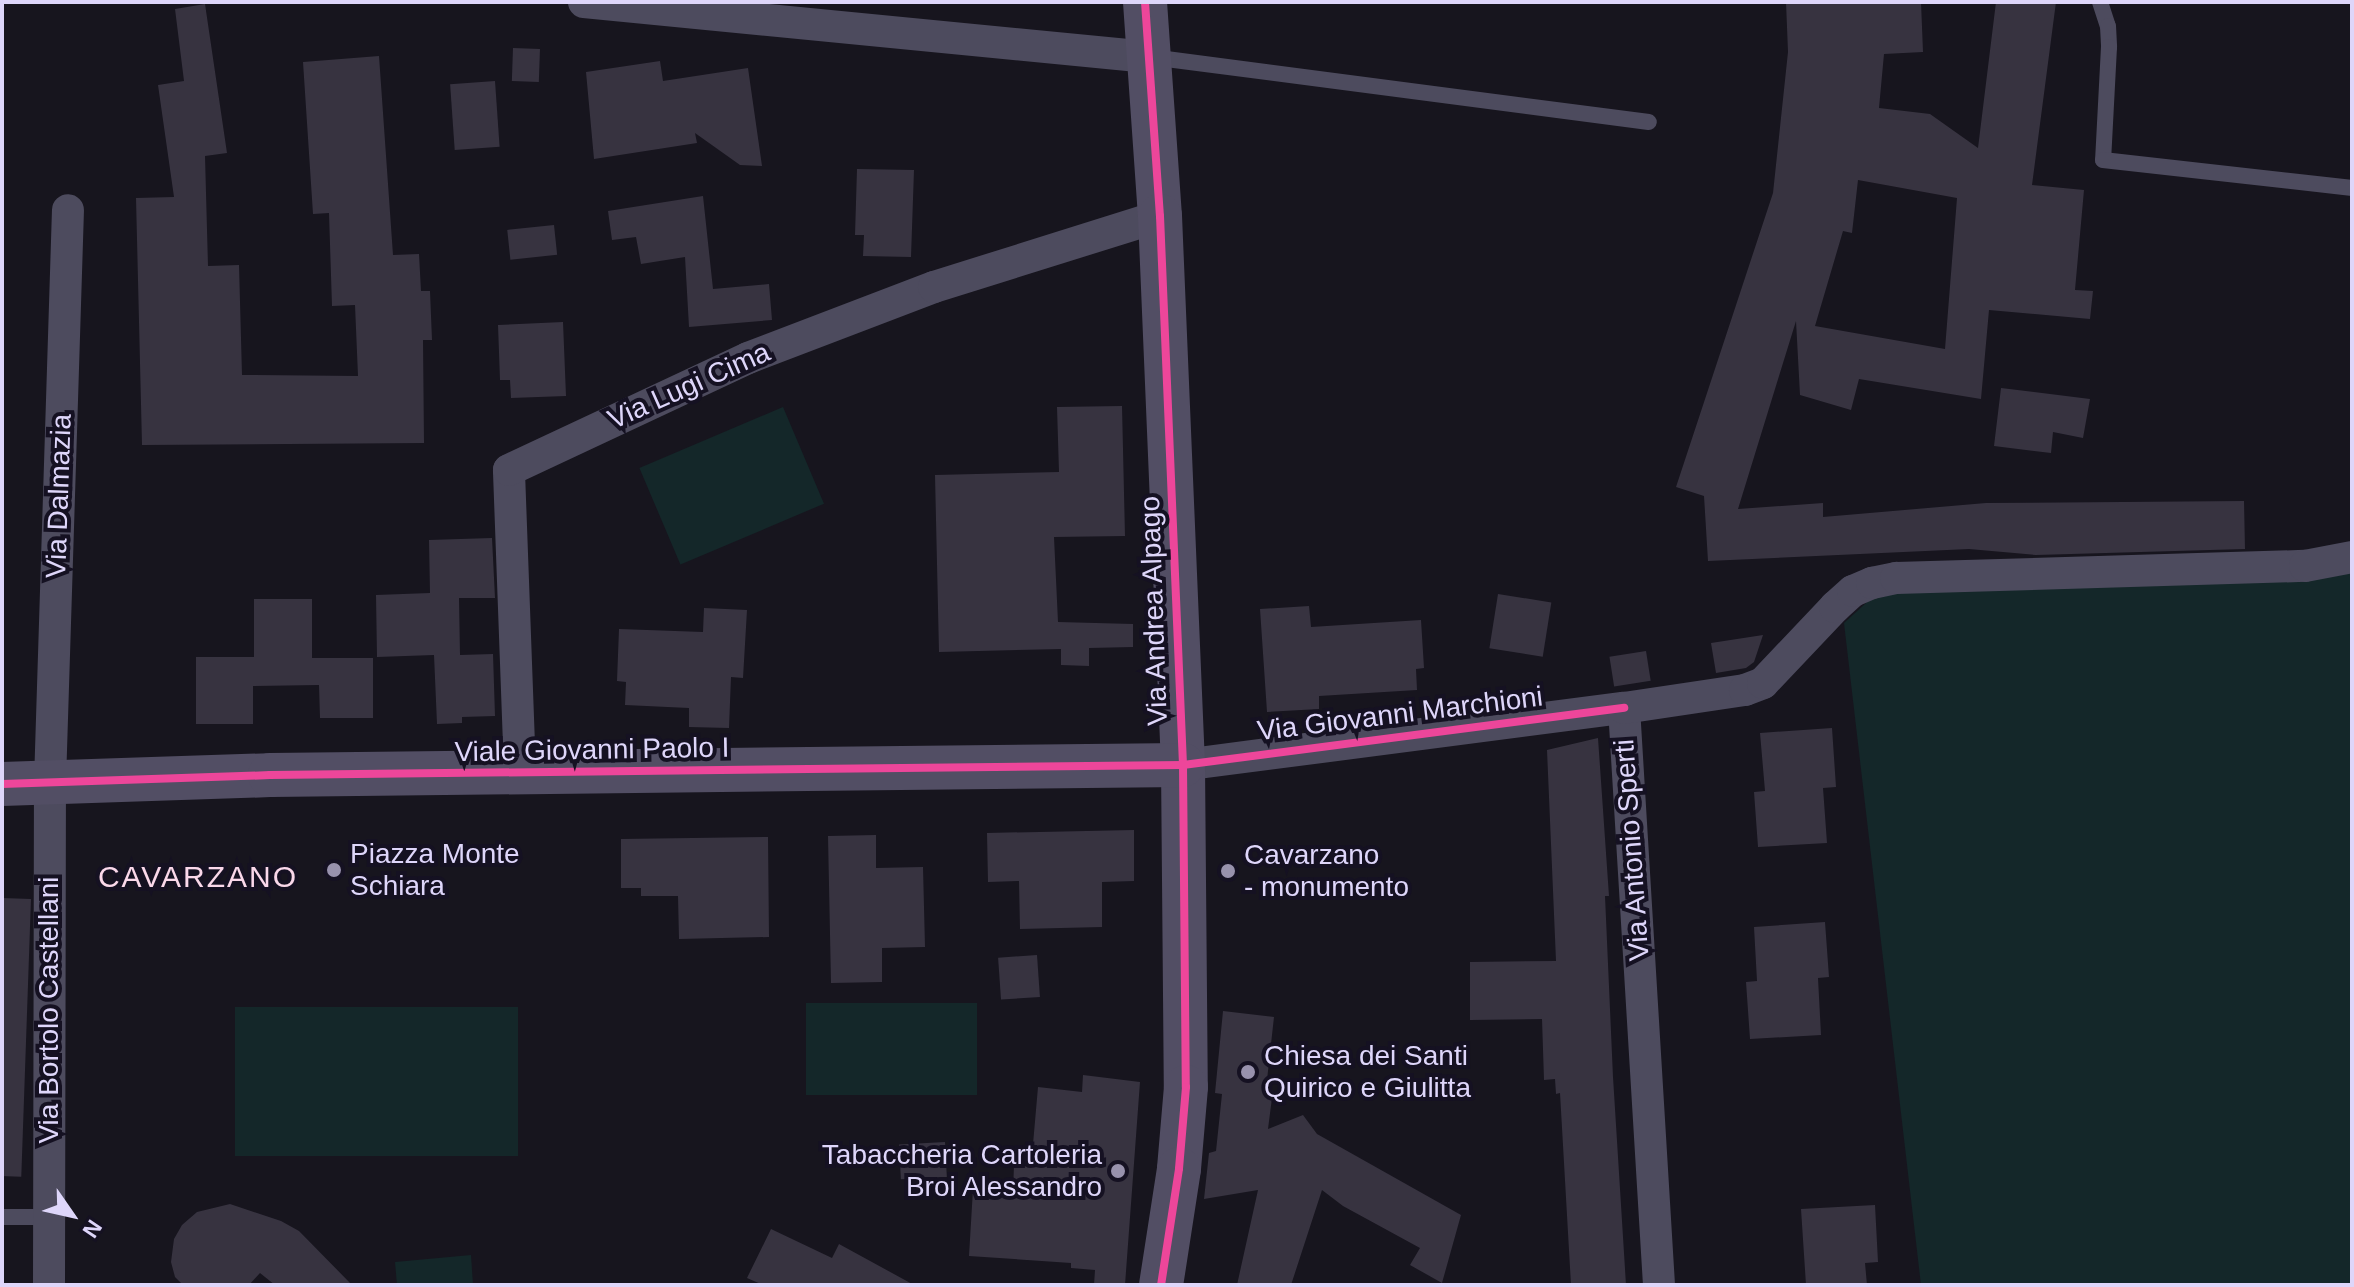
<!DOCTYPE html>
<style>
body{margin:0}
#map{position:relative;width:2354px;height:1287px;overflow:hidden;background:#17151e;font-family:Helvetica,sans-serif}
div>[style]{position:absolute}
.green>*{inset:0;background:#142729;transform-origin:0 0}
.building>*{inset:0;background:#373340;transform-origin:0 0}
.lane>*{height:16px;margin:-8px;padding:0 8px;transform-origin:8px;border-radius:8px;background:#4d4b5e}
.street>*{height:32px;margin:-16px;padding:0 16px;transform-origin:16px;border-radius:16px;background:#4d4b5e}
.secondary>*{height:44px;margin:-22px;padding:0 22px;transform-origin:22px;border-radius:22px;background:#524e64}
.cycleway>*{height:8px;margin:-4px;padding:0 4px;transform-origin:4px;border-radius:4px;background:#ed469a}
.dots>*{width:22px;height:22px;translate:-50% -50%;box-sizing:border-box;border:4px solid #151122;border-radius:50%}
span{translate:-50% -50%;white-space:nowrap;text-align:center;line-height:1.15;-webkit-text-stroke:8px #151122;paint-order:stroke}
.street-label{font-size:28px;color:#ded6fa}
.poi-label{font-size:28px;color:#ded6fa}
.left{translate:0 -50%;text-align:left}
.right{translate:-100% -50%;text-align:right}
.neighbourhood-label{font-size:30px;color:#fad8ea;letter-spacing:2px}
.frame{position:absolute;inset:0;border:4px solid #ded6fa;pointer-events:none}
.north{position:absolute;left:32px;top:1175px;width:80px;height:80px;-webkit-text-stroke:6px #151122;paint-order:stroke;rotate:124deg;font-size:22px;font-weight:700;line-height:32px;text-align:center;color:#ded6fa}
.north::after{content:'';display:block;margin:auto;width:28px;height:36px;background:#ded6fa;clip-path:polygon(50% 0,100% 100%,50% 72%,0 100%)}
</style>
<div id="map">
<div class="green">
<div style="left:783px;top:407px;width:105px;height:156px;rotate:67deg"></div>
<div style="clip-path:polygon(2352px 566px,2352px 1285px,1921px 1285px,1844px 623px,1876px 594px)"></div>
<div style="left:977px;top:1003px;width:92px;height:171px;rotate:90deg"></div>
<div style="left:518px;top:1007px;width:149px;height:283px;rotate:90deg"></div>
<div style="clip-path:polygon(471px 1255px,473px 1285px,397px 1285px,395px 1262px)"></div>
</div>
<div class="building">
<div style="clip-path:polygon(evenodd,1786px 2px,1921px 2px,1923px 52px,1884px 54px,1879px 108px,1930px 114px,1978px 148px,1996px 2px,2056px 2px,2032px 185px,2084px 190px,2075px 290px,2093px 291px,2090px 319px,1989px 310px,1981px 399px,1859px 379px,1851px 410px,1800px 395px,1796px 321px,1738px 509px,1823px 503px,1823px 517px,1986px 503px,2244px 501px,2245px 549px,2036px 555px,1969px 549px,1708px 561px,1704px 496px,1676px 487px,1773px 193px,1788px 52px,1786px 2px,1858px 180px,1957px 198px,1945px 349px,1815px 326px,1843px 231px,1852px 233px,1858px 180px)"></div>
<div style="clip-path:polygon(205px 4px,227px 153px,205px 156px,208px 266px,239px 265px,242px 375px,358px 376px,355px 305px,332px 306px,329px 213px,313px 214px,303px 62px,379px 56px,393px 255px,419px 254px,421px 291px,430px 291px,432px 340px,423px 340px,424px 443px,142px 445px,136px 198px,174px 197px,158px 85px,184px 81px,175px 9px)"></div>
<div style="left:513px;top:48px;width:27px;height:33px;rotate:2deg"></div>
<div style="clip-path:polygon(660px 61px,663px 81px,748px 68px,762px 166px,740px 165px,695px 133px,697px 143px,594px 159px,586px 72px)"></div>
<div style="left:495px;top:81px;width:66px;height:45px;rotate:86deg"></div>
<div style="clip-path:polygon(857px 169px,914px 170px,911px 257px,863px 256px,864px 235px,855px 235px)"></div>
<div style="clip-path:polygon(703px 196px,713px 289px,769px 284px,772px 320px,689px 327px,685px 257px,641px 264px,636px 237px,612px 240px,608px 211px)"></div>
<div style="left:554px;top:225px;width:30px;height:47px;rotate:84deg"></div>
<div style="clip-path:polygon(563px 322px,566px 396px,511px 398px,510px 380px,500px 380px,498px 325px)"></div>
<div style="clip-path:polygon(2001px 388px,2090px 399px,2083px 438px,2053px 432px,2051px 453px,1994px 446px)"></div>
<div style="clip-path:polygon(1122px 406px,1125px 536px,1054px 537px,1058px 622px,1133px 624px,1133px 647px,1089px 648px,1089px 666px,1061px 665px,1061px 649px,939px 652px,935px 475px,1059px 472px,1057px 407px)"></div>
<div style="clip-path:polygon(492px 538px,495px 598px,459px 598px,460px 655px,493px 654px,495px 716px,462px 717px,462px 723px,437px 724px,434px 655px,377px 657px,376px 595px,430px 593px,429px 540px)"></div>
<div style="left:1498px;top:594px;width:54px;height:55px;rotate:9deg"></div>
<div style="clip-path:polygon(254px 599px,312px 599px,312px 658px,373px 658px,373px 718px,320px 718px,319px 685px,253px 686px,253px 724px,196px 724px,196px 657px,254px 657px)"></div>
<div style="clip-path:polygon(1309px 606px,1311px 627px,1421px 620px,1424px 668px,1416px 669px,1417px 690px,1319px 696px,1319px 709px,1267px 712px,1260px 609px)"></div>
<div style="clip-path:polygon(704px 608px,747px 610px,743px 678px,731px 677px,729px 728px,689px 727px,689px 708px,625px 705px,626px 682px,617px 681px,619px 629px,703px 632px)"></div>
<div style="clip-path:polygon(1763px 635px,1754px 662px,1746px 668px,1716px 673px,1711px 643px)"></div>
<div style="left:1646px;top:651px;width:30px;height:37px;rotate:81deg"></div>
<div style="clip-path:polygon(1832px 728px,1836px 787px,1823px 788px,1827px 843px,1758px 847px,1754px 792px,1765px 791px,1760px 733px)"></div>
<div style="clip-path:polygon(1598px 738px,1609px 896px,1605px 896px,1613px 1077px,1626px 1285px,1571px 1285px,1560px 1093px,1556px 1094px,1555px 1079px,1544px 1080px,1542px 1019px,1470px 1020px,1470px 962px,1556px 961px,1547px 750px)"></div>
<div style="clip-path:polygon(1134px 830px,1134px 881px,1102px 882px,1102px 927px,1020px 929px,1019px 881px,988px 882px,987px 833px)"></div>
<div style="clip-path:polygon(876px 835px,876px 868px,923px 867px,925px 947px,882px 948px,882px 982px,831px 983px,828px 836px)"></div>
<div style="clip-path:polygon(768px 837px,769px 937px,679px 939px,678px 896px,641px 896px,641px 888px,621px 888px,621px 839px)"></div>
<div style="left:2px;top:898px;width:29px;height:278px;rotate:2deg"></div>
<div style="clip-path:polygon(1825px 922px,1829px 977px,1818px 978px,1821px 1035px,1750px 1039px,1746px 982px,1757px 981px,1754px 927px)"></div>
<div style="left:1037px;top:955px;width:42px;height:39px;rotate:86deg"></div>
<div style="clip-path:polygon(1223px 1011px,1274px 1017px,1266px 1089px,1273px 1090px,1268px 1129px,1303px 1115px,1317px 1134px,1461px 1215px,1442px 1283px,1410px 1265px,1420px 1248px,1343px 1206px,1322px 1190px,1291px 1285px,1237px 1285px,1258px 1190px,1204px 1199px,1209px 1153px,1216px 1151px,1222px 1094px,1215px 1093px)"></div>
<div style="clip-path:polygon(1083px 1075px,1140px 1082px,1125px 1285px,1094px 1285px,1095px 1270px,1071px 1268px,1071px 1263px,969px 1256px,973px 1189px,1013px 1192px,1014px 1165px,1031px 1167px,1038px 1087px,1082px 1092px)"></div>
<div style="left:945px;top:1142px;width:35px;height:46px;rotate:87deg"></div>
<div style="clip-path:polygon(230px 1204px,281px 1221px,299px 1231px,352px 1285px,275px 1285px,260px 1273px,249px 1285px,183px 1285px,175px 1277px,171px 1262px,174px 1239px,182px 1225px,197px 1212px)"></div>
<div style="clip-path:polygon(1875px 1205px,1878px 1262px,1865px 1263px,1867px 1285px,1806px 1285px,1801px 1209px)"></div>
<div style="clip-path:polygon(771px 1229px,832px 1258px,839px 1244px,914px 1285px,763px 1285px,747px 1278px)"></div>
</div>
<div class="lane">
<div style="left:2100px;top:2px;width:25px;rotate:72deg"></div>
<div style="left:2108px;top:26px;width:21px;rotate:87deg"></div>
<div style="left:2109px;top:47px;width:113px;rotate:93deg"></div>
<div style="left:2103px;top:160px;width:251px;rotate:6.4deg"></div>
<div style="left:1151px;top:57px;width:502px;rotate:7.44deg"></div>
<div style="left:2px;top:1217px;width:47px"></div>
</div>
<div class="street">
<div style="left:584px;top:2px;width:567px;rotate:5.57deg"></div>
<div style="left:1183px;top:765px;width:445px;rotate:-7.4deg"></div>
<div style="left:520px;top:772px;width:302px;rotate:-92.1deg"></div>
<div style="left:509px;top:470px;width:264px;rotate:-25.1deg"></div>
<div style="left:748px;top:358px;width:199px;rotate:-20.9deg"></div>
<div style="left:934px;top:287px;width:237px;rotate:-17.4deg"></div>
<div style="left:49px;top:1285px;width:503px;rotate:-89.89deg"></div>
<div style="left:50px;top:782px;width:572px;rotate:-88.2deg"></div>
<div style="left:1659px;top:1285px;width:578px;rotate:-93.47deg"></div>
<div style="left:1624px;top:708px;width:122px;rotate:-8.5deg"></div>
<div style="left:1745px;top:690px;width:19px;rotate:-21deg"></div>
<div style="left:1763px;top:683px;width:105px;rotate:-46.5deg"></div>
<div style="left:1835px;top:607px;width:24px;rotate:-42deg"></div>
<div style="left:1853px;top:591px;width:21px;rotate:-23deg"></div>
<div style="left:1872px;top:583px;width:25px;rotate:-12deg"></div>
<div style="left:1896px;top:578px;width:409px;rotate:-1.7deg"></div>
<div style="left:2305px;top:566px;width:48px;rotate:-10.8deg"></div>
</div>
<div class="secondary">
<div style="left:1145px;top:2px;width:215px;rotate:86deg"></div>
<div style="left:1160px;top:216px;width:549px;rotate:87.6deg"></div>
<div style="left:1183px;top:765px;width:322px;rotate:89.5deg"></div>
<div style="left:1186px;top:1087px;width:82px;rotate:94.9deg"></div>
<div style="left:1179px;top:1169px;width:117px;rotate:98.8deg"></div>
<div style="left:2px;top:784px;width:268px;rotate:-1.9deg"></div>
<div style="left:270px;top:775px;width:913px;rotate:-0.63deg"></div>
</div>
<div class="cycleway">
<div style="left:1145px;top:2px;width:215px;rotate:86deg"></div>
<div style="left:1160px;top:216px;width:549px;rotate:87.6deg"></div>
<div style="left:1183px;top:765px;width:322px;rotate:89.5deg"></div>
<div style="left:1186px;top:1087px;width:82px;rotate:94.9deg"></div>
<div style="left:1179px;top:1169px;width:117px;rotate:98.8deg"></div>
<div style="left:2px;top:784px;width:268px;rotate:-1.9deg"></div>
<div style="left:270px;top:775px;width:913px;rotate:-0.63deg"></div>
<div style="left:1183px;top:765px;width:445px;rotate:-7.4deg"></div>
</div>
<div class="dots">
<div style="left:334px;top:870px;background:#9892ad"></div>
<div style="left:1228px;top:871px;background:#9892ad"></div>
<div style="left:1248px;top:1072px;background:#9892ad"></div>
<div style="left:1118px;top:1171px;background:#9892ad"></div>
</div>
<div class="street-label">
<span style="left:689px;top:386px;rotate:-24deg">Via Lugi Cima</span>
<span style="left:59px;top:496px;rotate:-88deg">Via Dalmazia</span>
<span style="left:1154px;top:611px;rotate:-92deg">Via Andrea Alpago</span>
<span style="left:1400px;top:714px;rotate:-7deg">Via Giovanni Marchioni</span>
<span style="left:592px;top:750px;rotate:-1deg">Viale Giovanni Paolo I</span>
<span style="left:1632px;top:850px;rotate:-94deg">Via Antonio Sperti</span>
<span style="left:49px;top:1010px;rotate:-90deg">Via Bortolo Castellani</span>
</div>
<div class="poi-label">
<span class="left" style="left:350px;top:870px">Piazza Monte<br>Schiara</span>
<span class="left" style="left:1244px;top:871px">Cavarzano<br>- monumento</span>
<span class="left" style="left:1264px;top:1072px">Chiesa dei Santi<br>Quirico e Giulitta</span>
<span class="right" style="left:1102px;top:1171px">Tabaccheria Cartoleria<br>Broi Alessandro</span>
</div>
<div class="neighbourhood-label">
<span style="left:198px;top:877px">CAVARZANO</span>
</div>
<div class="frame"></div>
<div class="north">N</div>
</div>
